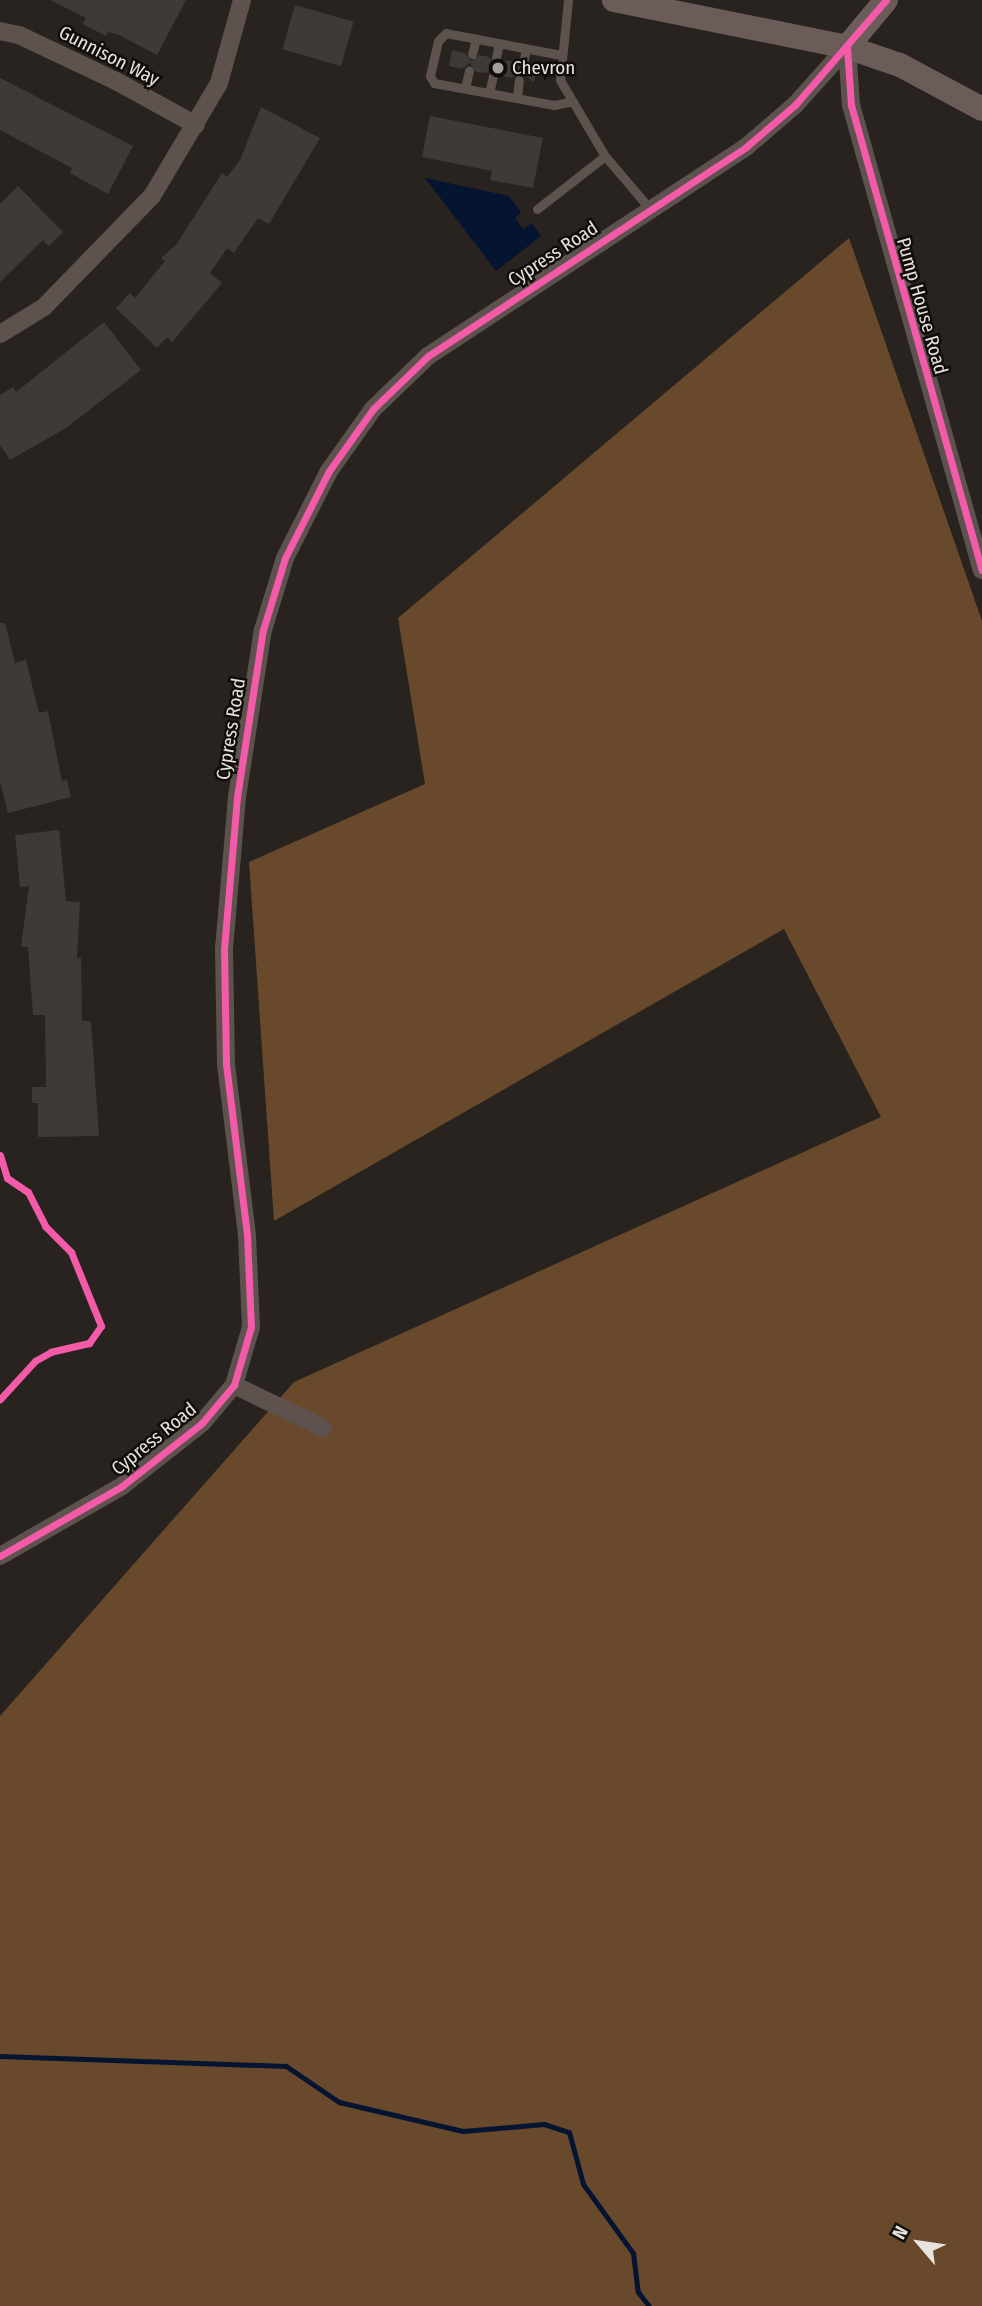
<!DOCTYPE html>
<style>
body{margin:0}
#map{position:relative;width:982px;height:2306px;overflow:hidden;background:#28231e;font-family:"Fira Sans Condensed",sans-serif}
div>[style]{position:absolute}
.forest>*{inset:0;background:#68492b}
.water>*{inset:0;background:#051430}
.stream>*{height:5px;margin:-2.5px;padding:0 2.5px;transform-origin:2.5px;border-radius:2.5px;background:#051430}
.building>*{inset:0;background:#3e3a36;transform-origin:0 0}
.lane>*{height:9px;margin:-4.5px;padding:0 4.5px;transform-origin:4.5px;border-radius:4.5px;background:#5e524f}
.street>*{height:18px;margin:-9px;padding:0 9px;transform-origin:9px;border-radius:9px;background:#5e524f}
.secondary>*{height:24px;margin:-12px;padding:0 12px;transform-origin:12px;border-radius:12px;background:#6c5c59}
.cycleway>*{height:7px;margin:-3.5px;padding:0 3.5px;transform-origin:3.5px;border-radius:3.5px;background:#f35aa7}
.dots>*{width:19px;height:19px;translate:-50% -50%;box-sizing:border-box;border:4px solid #110d09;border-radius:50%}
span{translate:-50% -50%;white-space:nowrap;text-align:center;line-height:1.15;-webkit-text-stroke:5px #110d09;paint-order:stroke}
.street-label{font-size:19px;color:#e8e2dc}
.poi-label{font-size:19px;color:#e8e2dc}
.left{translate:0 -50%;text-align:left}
.north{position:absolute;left:884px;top:2208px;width:70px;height:70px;-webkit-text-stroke:5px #110d09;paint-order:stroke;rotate:299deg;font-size:19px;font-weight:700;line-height:28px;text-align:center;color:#e8e2dc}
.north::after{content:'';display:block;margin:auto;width:24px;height:32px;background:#e8e2dc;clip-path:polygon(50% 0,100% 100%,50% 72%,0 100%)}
</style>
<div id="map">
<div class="forest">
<div style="clip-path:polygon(849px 238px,982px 621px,982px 2306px,0 2306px,0 1716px,294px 1382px,881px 1117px,784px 929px,274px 1221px,249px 862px,425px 784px,398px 618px)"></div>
</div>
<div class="water">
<div style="clip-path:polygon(425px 178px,509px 196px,521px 212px,515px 218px,523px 229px,532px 223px,541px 236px,496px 271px)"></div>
</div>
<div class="stream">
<div style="left:0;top:2056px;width:286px;rotate:2deg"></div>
<div style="left:286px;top:2066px;width:64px;rotate:34.2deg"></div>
<div style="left:339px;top:2102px;width:127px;rotate:13.2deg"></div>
<div style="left:463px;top:2131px;width:81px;rotate:-4.9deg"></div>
<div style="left:544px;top:2124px;width:26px;rotate:18deg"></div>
<div style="left:569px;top:2132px;width:54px;rotate:74.9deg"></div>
<div style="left:583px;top:2184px;width:85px;rotate:54.1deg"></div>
<div style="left:633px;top:2253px;width:39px;rotate:83deg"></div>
<div style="left:638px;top:2292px;width:18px;rotate:52deg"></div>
</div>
<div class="building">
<div style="clip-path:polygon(50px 0,186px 0,157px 55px,119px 35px,108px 32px,106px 36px,83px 24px,86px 18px)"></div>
<div style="left:295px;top:5px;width:61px;height:46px;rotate:16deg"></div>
<div style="clip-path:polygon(452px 50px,465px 53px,471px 61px,479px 55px,489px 57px,495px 65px,503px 60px,516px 62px,522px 71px,537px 66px,534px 82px,520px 73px,512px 78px,500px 76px,494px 68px,486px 73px,476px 72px,470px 63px,462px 69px,449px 66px)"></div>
<div style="clip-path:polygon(0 78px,133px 146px,108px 194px,70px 173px,72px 168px,0 130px)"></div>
<div style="clip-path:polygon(261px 107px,320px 138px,269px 224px,258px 218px,234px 253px,227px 248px,210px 273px,222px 283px,172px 342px,167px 337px,157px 348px,116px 308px,130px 293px,135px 298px,165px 261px,161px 258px,176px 245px,222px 173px,227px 177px,240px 160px)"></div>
<div style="clip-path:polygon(430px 116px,543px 138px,533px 188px,490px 180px,492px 171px,422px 157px)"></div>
<div style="clip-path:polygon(18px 186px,63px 232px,49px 246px,43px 240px,0 282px,0 204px)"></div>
<div style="clip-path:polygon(104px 322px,141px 370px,66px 428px,10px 460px,0 445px,0 395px,13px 387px,16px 392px)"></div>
<div style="clip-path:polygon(0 623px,5px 623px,15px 663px,26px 660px,39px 713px,48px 711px,62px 781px,67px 780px,71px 797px,8px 813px,0 781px)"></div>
<div style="clip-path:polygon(59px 830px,66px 901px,80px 902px,77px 958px,81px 958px,82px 1021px,91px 1021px,99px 1136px,38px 1137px,38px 1103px,32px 1103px,32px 1087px,46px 1087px,45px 1015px,33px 1015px,28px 947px,21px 947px,29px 886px,20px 887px,15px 835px)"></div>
</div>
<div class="lane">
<div style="left:568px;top:0;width:80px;rotate:95.7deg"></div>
<div style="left:560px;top:80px;width:88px;rotate:59.4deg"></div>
<div style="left:605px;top:156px;width:71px;rotate:49.6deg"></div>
<div style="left:472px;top:54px;width:16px;rotate:-75deg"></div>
<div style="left:561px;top:55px;width:117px;rotate:-169.2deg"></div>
<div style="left:446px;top:33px;width:11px;rotate:135deg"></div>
<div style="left:438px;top:41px;width:36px;rotate:103deg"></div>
<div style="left:430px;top:76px;width:8px;rotate:60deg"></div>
<div style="left:434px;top:83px;width:122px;rotate:10.4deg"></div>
<div style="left:554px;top:105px;width:16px;rotate:-11deg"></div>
<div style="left:496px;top:58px;width:15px;rotate:-79deg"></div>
<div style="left:523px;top:64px;width:16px;rotate:-79deg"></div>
<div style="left:465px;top:88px;width:18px;rotate:-77deg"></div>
<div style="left:489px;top:93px;width:18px;rotate:-77deg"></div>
<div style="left:517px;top:98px;width:18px;rotate:-84deg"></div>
<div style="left:537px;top:209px;width:86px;rotate:-37.9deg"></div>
</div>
<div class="street">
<div style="left:0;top:31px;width:19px;rotate:12deg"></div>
<div style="left:19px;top:35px;width:107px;rotate:25.4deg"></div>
<div style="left:116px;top:81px;width:91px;rotate:28.8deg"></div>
<div style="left:847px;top:47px;width:58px;rotate:86.1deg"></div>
<div style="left:851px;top:105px;width:483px;rotate:74.3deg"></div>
<div style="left:0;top:334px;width:52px;rotate:-31.5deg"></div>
<div style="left:44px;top:307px;width:155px;rotate:-45.8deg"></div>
<div style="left:152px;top:196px;width:131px;rotate:-59.3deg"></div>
<div style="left:219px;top:83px;width:86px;rotate:-74.5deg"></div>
<div style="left:234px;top:1385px;width:99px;rotate:25.8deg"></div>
<div style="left:0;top:1556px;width:141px;rotate:-29.8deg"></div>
<div style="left:122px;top:1486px;width:102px;rotate:-38.2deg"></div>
<div style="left:202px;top:1423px;width:50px;rotate:-49.9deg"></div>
<div style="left:234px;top:1385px;width:60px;rotate:-73.7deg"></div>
<div style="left:251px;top:1327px;width:92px;rotate:-92.5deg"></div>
<div style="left:247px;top:1235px;width:172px;rotate:-97deg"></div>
<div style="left:226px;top:1064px;width:115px;rotate:-91deg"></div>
<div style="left:224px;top:949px;width:153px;rotate:-85.1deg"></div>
<div style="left:237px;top:797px;width:169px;rotate:-81.2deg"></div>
<div style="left:263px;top:630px;width:75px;rotate:-73deg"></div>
<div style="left:285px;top:558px;width:97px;rotate:-63.2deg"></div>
<div style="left:329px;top:471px;width:76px;rotate:-54.6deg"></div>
<div style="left:373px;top:409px;width:76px;rotate:-43.9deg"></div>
<div style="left:428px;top:356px;width:381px;rotate:-33.3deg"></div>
<div style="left:746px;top:147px;width:65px;rotate:-40.6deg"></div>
<div style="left:795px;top:105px;width:78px;rotate:-48.1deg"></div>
</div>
<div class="secondary">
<div style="left:614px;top:0;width:238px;rotate:11.4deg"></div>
<div style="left:847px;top:47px;width:56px;rotate:18.8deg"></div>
<div style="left:900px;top:65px;width:93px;rotate:28.2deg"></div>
<div style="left:847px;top:47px;width:61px;rotate:-50.3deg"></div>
</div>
<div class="cycleway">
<div style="left:847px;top:47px;width:58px;rotate:86.1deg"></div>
<div style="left:851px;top:105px;width:483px;rotate:74.3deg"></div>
<div style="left:0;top:1155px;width:24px;rotate:73deg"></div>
<div style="left:7px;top:1178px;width:25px;rotate:34deg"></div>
<div style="left:28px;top:1192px;width:38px;rotate:63deg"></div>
<div style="left:45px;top:1226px;width:37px;rotate:45deg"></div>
<div style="left:71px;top:1252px;width:80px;rotate:67.9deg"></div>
<div style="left:101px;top:1326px;width:21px;rotate:125deg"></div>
<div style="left:89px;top:1343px;width:39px;rotate:167deg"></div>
<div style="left:51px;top:1352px;width:18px;rotate:151deg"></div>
<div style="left:35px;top:1361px;width:52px;rotate:132.6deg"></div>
<div style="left:0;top:1556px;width:141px;rotate:-29.8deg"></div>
<div style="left:122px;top:1486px;width:102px;rotate:-38.2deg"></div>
<div style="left:202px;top:1423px;width:50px;rotate:-49.9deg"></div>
<div style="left:234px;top:1385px;width:60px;rotate:-73.7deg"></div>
<div style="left:251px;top:1327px;width:92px;rotate:-92.5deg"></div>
<div style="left:247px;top:1235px;width:172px;rotate:-97deg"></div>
<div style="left:226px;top:1064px;width:115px;rotate:-91deg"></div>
<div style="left:224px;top:949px;width:153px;rotate:-85.1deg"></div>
<div style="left:237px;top:797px;width:169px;rotate:-81.2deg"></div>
<div style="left:263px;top:630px;width:75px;rotate:-73deg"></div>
<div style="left:285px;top:558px;width:97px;rotate:-63.2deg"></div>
<div style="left:329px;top:471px;width:76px;rotate:-54.6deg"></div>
<div style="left:373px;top:409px;width:76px;rotate:-43.9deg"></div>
<div style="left:428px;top:356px;width:381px;rotate:-33.3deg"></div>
<div style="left:746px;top:147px;width:65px;rotate:-40.6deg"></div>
<div style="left:795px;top:105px;width:139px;rotate:-49.1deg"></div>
</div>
<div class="dots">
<div style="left:498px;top:68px;background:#a59f9a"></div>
</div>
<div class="street-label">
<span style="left:109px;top:56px;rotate:27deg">Gunnison Way</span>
<span style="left:553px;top:254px;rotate:-33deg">Cypress Road</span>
<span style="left:922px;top:306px;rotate:74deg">Pump House Road</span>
<span style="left:231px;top:729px;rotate:-81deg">Cypress Road</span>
<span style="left:154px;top:1439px;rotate:-39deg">Cypress Road</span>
</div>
<div class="poi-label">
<span class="left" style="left:512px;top:68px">Chevron</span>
</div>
<div class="north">N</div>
</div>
